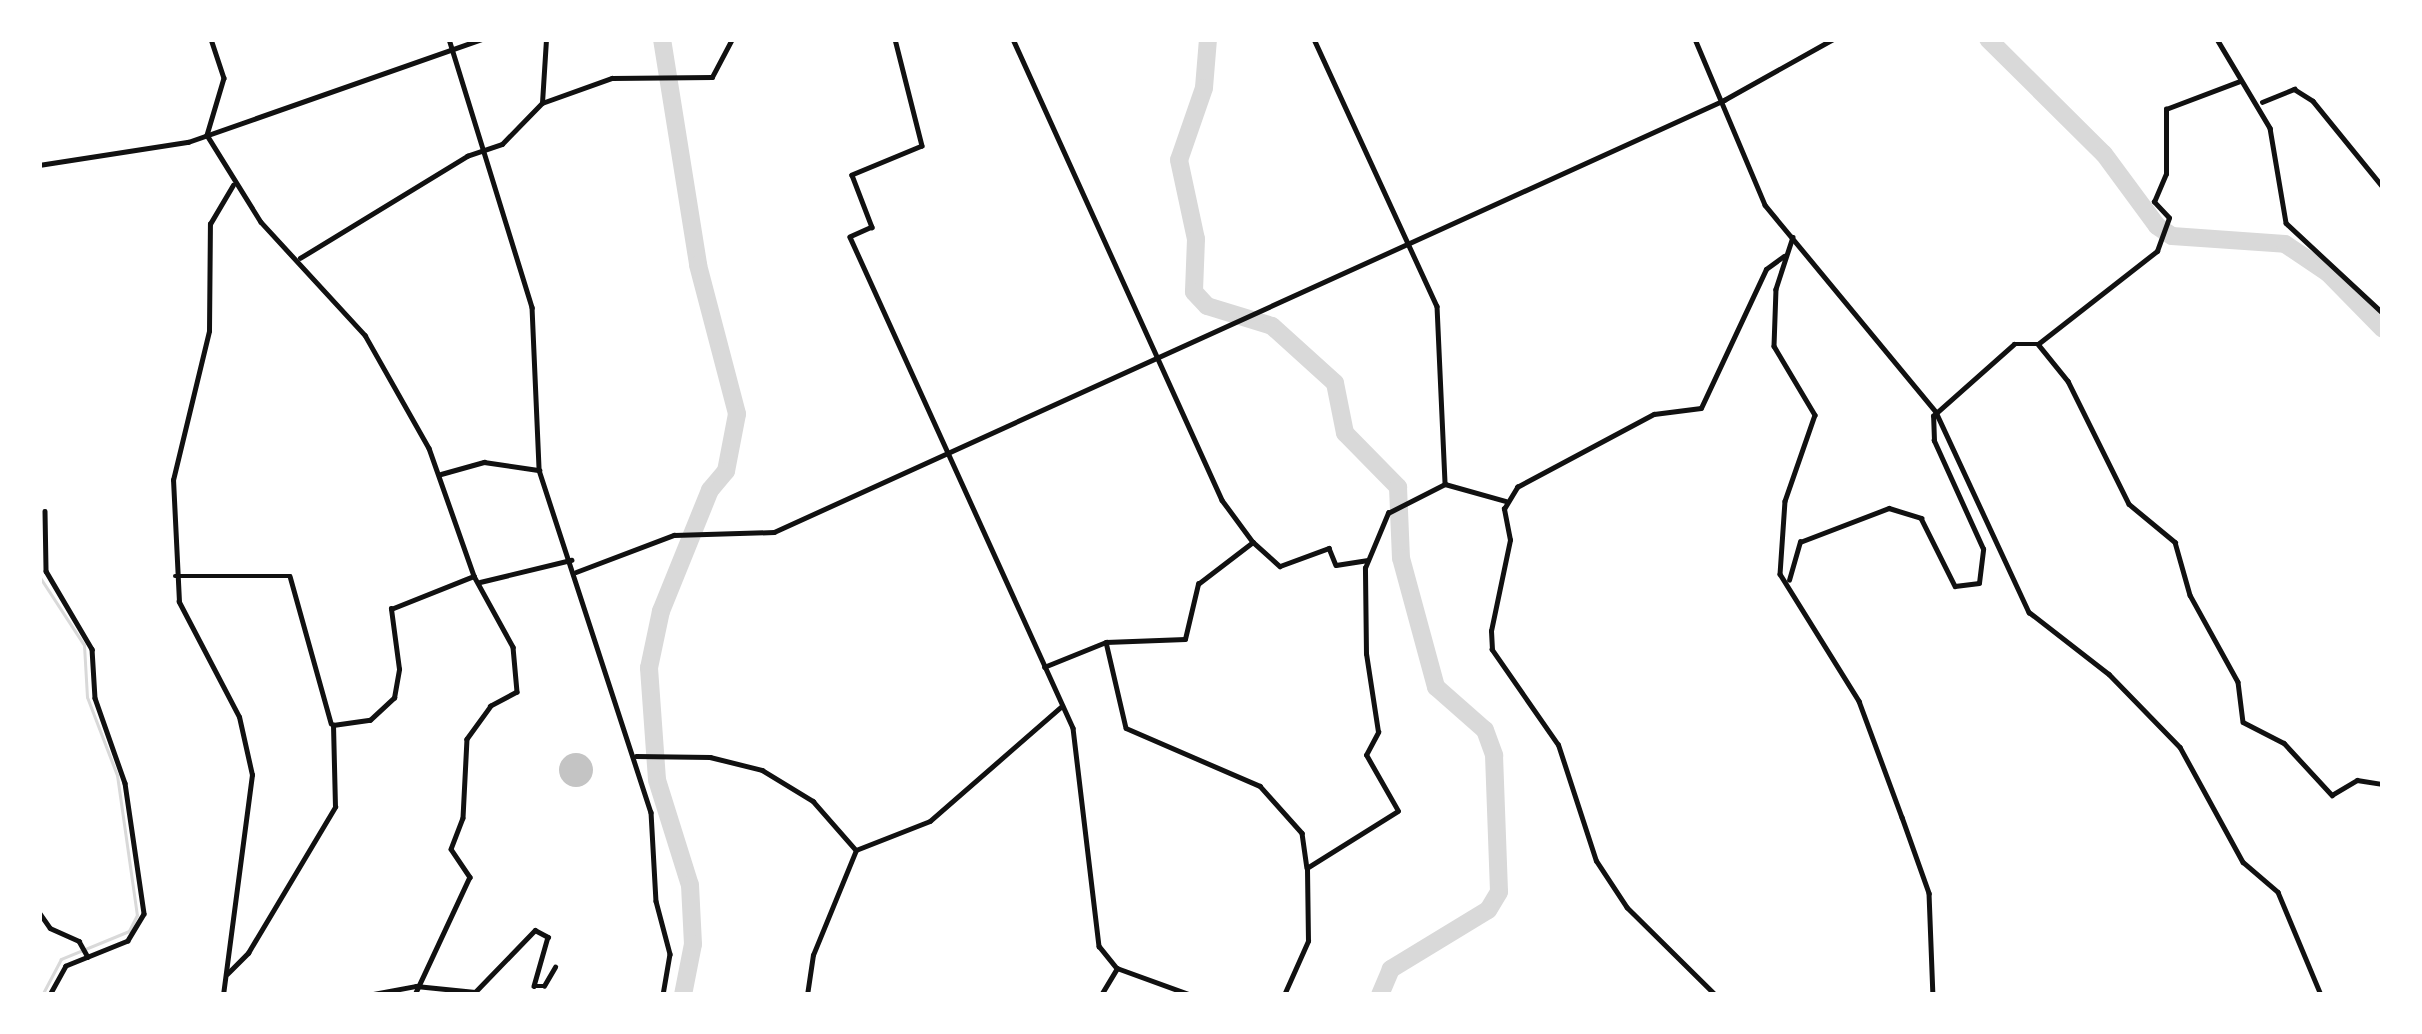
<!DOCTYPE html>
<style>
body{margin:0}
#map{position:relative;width:2422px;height:1034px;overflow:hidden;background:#fff;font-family:Rubik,sans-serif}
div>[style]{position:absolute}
.stream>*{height:3px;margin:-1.5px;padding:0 1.5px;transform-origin:1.5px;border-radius:1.5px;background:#d9d9d9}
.river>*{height:18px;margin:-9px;padding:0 9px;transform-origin:9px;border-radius:9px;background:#d9d9d9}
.building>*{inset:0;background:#c4c4c4}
.round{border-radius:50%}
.minor>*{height:4.5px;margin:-2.25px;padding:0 2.25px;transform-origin:2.25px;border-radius:2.25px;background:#111}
span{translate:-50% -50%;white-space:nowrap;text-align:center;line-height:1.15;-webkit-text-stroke:9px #fff;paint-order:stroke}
.frame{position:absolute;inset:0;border:42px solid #fff;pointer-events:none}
</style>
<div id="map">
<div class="stream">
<div style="left:39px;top:118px;width:23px;rotate:90deg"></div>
<div style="left:39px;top:576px;width:82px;rotate:56.9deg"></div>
<div style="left:84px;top:645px;width:52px;rotate:86.7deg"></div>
<div style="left:87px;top:697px;width:84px;rotate:69deg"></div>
<div style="left:117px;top:775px;width:141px;rotate:81.9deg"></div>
<div style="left:137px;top:915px;width:18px;rotate:117deg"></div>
<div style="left:129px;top:931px;width:74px;rotate:157.6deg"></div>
<div style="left:61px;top:959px;width:41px;rotate:117.8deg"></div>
</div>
<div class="river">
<div style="left:662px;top:39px;width:229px;rotate:80.9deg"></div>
<div style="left:698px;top:265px;width:154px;rotate:75.3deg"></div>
<div style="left:737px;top:414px;width:58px;rotate:100.9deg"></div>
<div style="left:726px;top:471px;width:25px;rotate:130deg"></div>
<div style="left:710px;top:490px;width:131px;rotate:112deg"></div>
<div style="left:661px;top:611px;width:58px;rotate:101.9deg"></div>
<div style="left:649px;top:668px;width:112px;rotate:85.9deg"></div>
<div style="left:657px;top:780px;width:110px;rotate:72.6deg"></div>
<div style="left:690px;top:885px;width:59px;rotate:87.1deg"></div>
<div style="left:693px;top:944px;width:52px;rotate:101.1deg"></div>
<div style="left:1208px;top:39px;width:49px;rotate:94.7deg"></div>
<div style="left:1204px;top:88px;width:76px;rotate:109.1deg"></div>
<div style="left:1179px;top:160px;width:81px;rotate:77.9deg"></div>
<div style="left:1196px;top:239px;width:53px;rotate:92.2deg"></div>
<div style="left:1194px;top:292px;width:19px;rotate:47deg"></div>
<div style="left:1207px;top:306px;width:68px;rotate:17.1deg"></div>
<div style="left:1272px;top:326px;width:85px;rotate:42.1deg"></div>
<div style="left:1335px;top:383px;width:51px;rotate:78.7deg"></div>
<div style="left:1345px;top:433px;width:76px;rotate:45.5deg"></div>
<div style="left:1398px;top:487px;width:71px;rotate:87.6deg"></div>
<div style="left:1401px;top:558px;width:134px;rotate:74.8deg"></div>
<div style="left:1436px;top:687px;width:65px;rotate:41.3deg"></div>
<div style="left:1485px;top:730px;width:27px;rotate:70deg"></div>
<div style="left:1494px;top:755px;width:137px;rotate:87.9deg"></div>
<div style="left:1499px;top:892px;width:21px;rotate:121deg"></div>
<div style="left:1488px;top:910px;width:114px;rotate:148.7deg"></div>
<div style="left:1391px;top:969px;width:28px;rotate:113deg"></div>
<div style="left:1988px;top:39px;width:163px;rotate:44.8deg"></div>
<div style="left:2104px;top:154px;width:89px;rotate:53.6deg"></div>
<div style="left:2157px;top:226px;width:18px;rotate:34deg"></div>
<div style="left:2172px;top:236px;width:113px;rotate:4deg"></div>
<div style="left:2285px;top:244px;width:52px;rotate:34deg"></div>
<div style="left:2328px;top:273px;width:78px;rotate:45.5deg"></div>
</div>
<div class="building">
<div class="round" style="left:559px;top:753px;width:34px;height:34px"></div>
</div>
<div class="minor">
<div style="left:211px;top:39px;width:41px;rotate:71.6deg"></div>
<div style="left:224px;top:78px;width:59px;rotate:106.6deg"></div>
<div style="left:207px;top:135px;width:102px;rotate:58.2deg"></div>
<div style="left:261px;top:222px;width:154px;rotate:47.4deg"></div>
<div style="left:365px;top:335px;width:130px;rotate:60.5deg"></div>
<div style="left:429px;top:448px;width:136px;rotate:70.6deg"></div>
<div style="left:474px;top:576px;width:81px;rotate:61.2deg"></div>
<div style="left:513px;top:647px;width:45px;rotate:84.9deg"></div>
<div style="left:517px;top:692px;width:30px;rotate:152deg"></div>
<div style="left:491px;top:706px;width:41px;rotate:126deg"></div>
<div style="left:467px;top:739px;width:79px;rotate:92.9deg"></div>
<div style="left:463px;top:818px;width:33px;rotate:111deg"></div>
<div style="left:451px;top:849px;width:34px;rotate:56deg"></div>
<div style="left:470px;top:877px;width:130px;rotate:115deg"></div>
<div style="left:449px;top:39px;width:281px;rotate:72.8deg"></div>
<div style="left:532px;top:307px;width:163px;rotate:87.5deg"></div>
<div style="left:539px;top:470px;width:360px;rotate:71.9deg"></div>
<div style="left:651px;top:812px;width:89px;rotate:86.8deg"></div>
<div style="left:656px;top:901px;width:55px;rotate:75.2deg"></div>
<div style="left:670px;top:954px;width:42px;rotate:99.7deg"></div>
<div style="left:895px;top:39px;width:110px;rotate:75.8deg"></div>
<div style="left:922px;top:146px;width:76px;rotate:157.5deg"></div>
<div style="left:852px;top:175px;width:56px;rotate:69deg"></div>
<div style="left:872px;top:227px;width:24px;rotate:156deg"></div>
<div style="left:850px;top:237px;width:539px;rotate:65.57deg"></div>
<div style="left:1073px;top:728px;width:220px;rotate:83.2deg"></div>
<div style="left:1099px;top:946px;width:28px;rotate:51deg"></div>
<div style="left:1117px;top:968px;width:79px;rotate:20deg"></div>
<div style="left:1013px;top:39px;width:506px;rotate:65.61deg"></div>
<div style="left:1222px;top:500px;width:52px;rotate:53.6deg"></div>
<div style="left:1314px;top:39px;width:294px;rotate:65.3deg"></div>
<div style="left:1437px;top:306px;width:178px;rotate:87.4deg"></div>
<div style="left:1695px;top:39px;width:180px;rotate:67.1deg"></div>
<div style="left:1765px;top:205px;width:268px;rotate:50.4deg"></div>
<div style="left:1936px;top:412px;width:221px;rotate:65.1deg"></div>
<div style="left:2029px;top:612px;width:101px;rotate:37.8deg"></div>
<div style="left:2109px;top:674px;width:102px;rotate:45.8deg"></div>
<div style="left:2180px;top:747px;width:131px;rotate:61.3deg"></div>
<div style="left:2243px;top:862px;width:46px;rotate:40.6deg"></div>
<div style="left:2278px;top:892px;width:112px;rotate:67.3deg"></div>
<div style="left:2217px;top:39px;width:104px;rotate:59.2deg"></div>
<div style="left:2270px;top:128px;width:96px;rotate:80.4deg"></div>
<div style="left:2286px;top:223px;width:132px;rotate:42.9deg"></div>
<div style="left:2262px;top:102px;width:35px;rotate:-22deg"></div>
<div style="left:2294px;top:89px;width:22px;rotate:32deg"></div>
<div style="left:2313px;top:101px;width:111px;rotate:50.9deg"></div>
<div style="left:542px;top:103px;width:64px;rotate:-86.4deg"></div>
<div style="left:39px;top:165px;width:151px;rotate:-8.8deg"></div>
<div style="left:188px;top:142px;width:312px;rotate:-19.3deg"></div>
<div style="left:1793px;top:237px;width:55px;rotate:108.1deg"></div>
<div style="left:1776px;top:289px;width:57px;rotate:92deg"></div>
<div style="left:1774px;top:346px;width:80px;rotate:59.3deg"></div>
<div style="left:1815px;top:415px;width:91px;rotate:109.2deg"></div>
<div style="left:1785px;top:501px;width:73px;rotate:93.9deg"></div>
<div style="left:1780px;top:574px;width:150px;rotate:58.1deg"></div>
<div style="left:1859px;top:701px;width:124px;rotate:69.7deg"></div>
<div style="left:1902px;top:817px;width:81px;rotate:70.4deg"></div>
<div style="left:1929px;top:893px;width:102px;rotate:87.8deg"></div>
<div style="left:300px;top:258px;width:196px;rotate:-31.4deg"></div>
<div style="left:467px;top:156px;width:37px;rotate:-19deg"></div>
<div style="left:502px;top:144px;width:57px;rotate:-45.7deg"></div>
<div style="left:542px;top:103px;width:74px;rotate:-19.7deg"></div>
<div style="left:612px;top:78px;width:100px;rotate:-0.6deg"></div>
<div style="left:712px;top:77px;width:43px;rotate:-62.2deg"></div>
<div style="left:2038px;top:344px;width:48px;rotate:51deg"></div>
<div style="left:2068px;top:381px;width:137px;rotate:63.6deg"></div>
<div style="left:2129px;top:504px;width:60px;rotate:39.6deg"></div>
<div style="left:2175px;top:542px;width:55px;rotate:74.2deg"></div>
<div style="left:2190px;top:595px;width:99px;rotate:61.1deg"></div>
<div style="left:2238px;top:682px;width:40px;rotate:82.9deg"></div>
<div style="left:2243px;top:722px;width:46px;rotate:27.1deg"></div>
<div style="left:2284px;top:743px;width:71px;rotate:47.3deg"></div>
<div style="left:2332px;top:795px;width:29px;rotate:-31deg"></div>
<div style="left:2357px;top:780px;width:26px;rotate:9deg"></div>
<div style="left:441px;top:474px;width:45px;rotate:-15.6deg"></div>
<div style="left:484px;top:462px;width:56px;rotate:8.3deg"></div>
<div style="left:45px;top:511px;width:60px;rotate:89deg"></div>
<div style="left:46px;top:571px;width:91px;rotate:59.5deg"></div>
<div style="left:92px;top:649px;width:49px;rotate:86.5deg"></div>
<div style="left:95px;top:698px;width:90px;rotate:70.6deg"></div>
<div style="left:125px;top:783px;width:132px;rotate:81.7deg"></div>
<div style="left:144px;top:914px;width:31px;rotate:121deg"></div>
<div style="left:128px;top:941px;width:67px;rotate:158deg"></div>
<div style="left:66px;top:966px;width:33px;rotate:119deg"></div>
<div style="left:576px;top:572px;width:105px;rotate:-20.7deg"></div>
<div style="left:674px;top:535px;width:100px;rotate:-1.7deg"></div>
<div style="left:774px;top:532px;width:1044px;rotate:-24.45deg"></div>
<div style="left:1724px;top:100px;width:125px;rotate:-29.2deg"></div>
<div style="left:175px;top:576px;width:115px"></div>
<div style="left:290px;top:576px;width:153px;rotate:74.4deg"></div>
<div style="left:1789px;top:580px;width:40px;rotate:-74deg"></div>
<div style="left:1800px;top:542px;width:95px;rotate:-20.9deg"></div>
<div style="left:1889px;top:508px;width:34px;rotate:17deg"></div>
<div style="left:1921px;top:518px;width:76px;rotate:63.4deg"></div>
<div style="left:1955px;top:586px;width:24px;rotate:-7deg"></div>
<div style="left:1979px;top:583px;width:34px;rotate:-83deg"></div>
<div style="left:1983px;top:549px;width:119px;rotate:-114.4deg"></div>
<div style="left:1934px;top:441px;width:25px;rotate:-92deg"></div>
<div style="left:1933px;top:416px;width:108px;rotate:-41.6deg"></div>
<div style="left:2014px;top:344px;width:24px"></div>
<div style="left:2038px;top:344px;width:151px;rotate:-38deg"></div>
<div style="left:2157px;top:251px;width:35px;rotate:-70deg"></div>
<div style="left:2169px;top:218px;width:22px;rotate:-133deg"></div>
<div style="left:2154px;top:202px;width:30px;rotate:-67deg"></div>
<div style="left:2166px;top:174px;width:65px;rotate:-90deg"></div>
<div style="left:2166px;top:109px;width:79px;rotate:-20.7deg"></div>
<div style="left:480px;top:582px;width:94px;rotate:-13.6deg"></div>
<div style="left:1106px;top:642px;width:88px;rotate:76.9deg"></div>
<div style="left:1126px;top:728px;width:146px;rotate:23.4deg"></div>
<div style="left:1260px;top:786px;width:63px;rotate:48.2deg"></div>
<div style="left:1302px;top:833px;width:35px;rotate:82deg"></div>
<div style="left:1044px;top:667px;width:67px;rotate:-22deg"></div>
<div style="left:1106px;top:642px;width:79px;rotate:-2.2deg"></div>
<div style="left:1185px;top:639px;width:57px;rotate:-76.7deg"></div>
<div style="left:1198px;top:584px;width:69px;rotate:-37.4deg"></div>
<div style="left:1253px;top:542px;width:36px;rotate:42deg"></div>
<div style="left:1280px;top:566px;width:52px;rotate:-20.2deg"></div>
<div style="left:1329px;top:548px;width:18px;rotate:68deg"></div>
<div style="left:1336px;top:565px;width:32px;rotate:-9deg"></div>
<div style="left:636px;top:756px;width:74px;rotate:0.8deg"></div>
<div style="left:710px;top:757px;width:54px;rotate:14deg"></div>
<div style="left:762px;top:770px;width:60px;rotate:31.3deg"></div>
<div style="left:813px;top:801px;width:64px;rotate:48.8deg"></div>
<div style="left:856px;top:850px;width:79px;rotate:-21.4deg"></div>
<div style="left:930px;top:821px;width:175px;rotate:-41.1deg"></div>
<div style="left:39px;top:912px;width:19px;rotate:55deg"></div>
<div style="left:50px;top:928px;width:32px;rotate:24deg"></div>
<div style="left:79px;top:941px;width:18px;rotate:61deg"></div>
<div style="left:227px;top:974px;width:30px;rotate:-45deg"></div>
<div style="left:248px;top:953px;width:170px;rotate:-59.2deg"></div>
<div style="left:335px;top:807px;width:82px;rotate:-91.4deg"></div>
<div style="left:333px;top:725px;width:37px;rotate:-8deg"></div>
<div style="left:370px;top:720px;width:33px;rotate:-43deg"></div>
<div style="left:394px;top:698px;width:29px;rotate:-80deg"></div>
<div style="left:399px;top:669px;width:61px;rotate:-97.6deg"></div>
<div style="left:391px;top:609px;width:89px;rotate:-21.7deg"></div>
<div style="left:223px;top:995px;width:222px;rotate:-82.5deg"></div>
<div style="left:252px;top:775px;width:59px;rotate:-102.6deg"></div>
<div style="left:239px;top:717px;width:130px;rotate:-117.6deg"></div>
<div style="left:179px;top:602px;width:122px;rotate:-92.8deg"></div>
<div style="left:173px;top:480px;width:153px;rotate:-76.4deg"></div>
<div style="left:209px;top:331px;width:107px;rotate:-89.5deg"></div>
<div style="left:210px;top:224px;width:45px;rotate:-59.5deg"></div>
<div style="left:334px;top:995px;width:35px"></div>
<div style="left:368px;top:995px;width:49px;rotate:-10.6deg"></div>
<div style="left:416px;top:986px;width:59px;rotate:5.8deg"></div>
<div style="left:475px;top:992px;width:86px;rotate:-45.9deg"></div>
<div style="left:535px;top:930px;width:15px;rotate:28deg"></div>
<div style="left:548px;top:937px;width:51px;rotate:105.9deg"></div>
<div style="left:534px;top:986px;width:10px"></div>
<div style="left:544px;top:986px;width:22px;rotate:-60deg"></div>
<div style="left:807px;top:995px;width:40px;rotate:-81.5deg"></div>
<div style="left:813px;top:955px;width:113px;rotate:-67.7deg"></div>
<div style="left:1101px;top:995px;width:31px;rotate:-59deg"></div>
<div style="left:1284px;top:995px;width:59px;rotate:-66deg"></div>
<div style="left:1308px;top:941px;width:73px;rotate:-90.8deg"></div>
<div style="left:1307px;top:868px;width:107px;rotate:-32.1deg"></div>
<div style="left:1398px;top:811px;width:64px;rotate:-119.7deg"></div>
<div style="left:1366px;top:755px;width:26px;rotate:-62deg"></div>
<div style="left:1378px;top:732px;width:79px;rotate:-98.7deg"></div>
<div style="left:1366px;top:654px;width:86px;rotate:-90.7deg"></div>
<div style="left:1365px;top:568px;width:60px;rotate:-67.3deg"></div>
<div style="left:1388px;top:513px;width:64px;rotate:-27deg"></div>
<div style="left:1445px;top:484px;width:63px;rotate:15.6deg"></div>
<div style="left:1715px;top:995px;width:124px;rotate:-135.3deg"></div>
<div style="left:1627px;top:908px;width:56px;rotate:-123.4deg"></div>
<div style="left:1596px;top:861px;width:122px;rotate:-108.1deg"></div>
<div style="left:1558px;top:745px;width:116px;rotate:-124.8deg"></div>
<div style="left:1492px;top:650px;width:19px;rotate:-93deg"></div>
<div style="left:1491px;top:631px;width:93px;rotate:-78.2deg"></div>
<div style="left:1510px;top:540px;width:32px;rotate:-101deg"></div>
<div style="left:1504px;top:509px;width:26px;rotate:-59deg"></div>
<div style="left:1517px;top:487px;width:155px;rotate:-28.1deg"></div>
<div style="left:1654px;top:414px;width:47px;rotate:-7.3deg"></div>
<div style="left:1701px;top:408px;width:153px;rotate:-64.9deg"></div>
<div style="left:1766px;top:269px;width:22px;rotate:-36deg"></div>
</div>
<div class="frame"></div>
</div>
